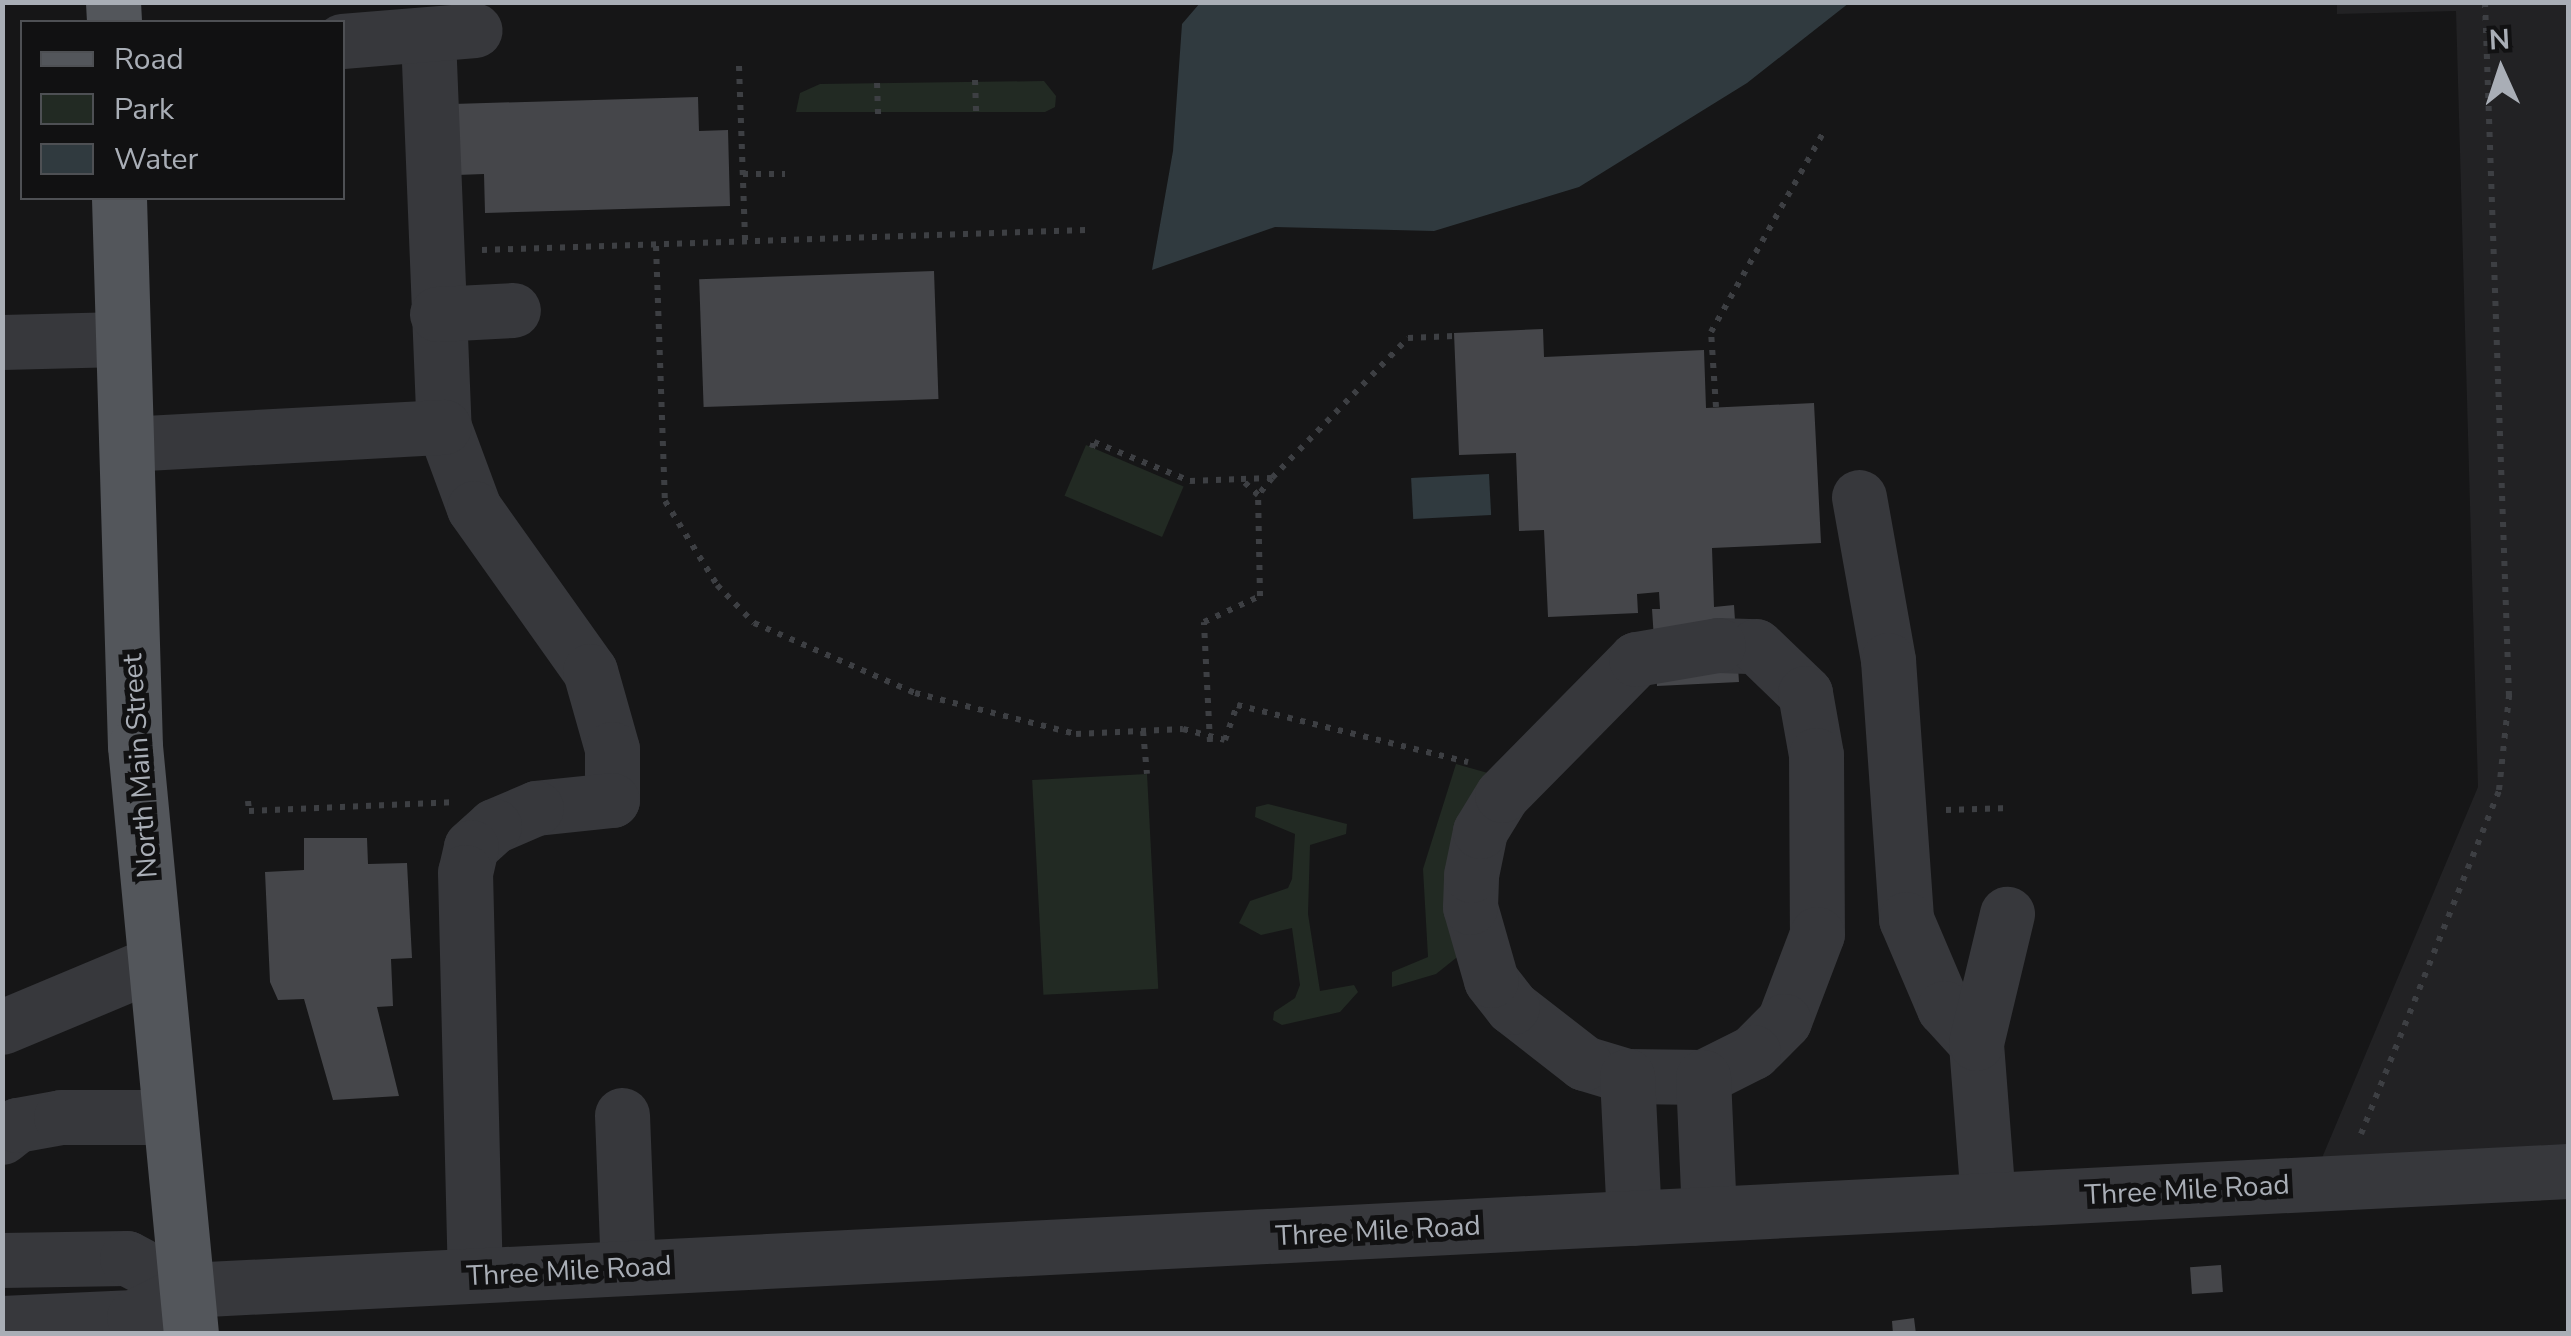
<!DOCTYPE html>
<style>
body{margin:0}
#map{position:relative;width:2571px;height:1336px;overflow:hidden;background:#161617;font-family:"Nunito Sans",sans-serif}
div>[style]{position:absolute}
.built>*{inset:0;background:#222224}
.green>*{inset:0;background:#222a23;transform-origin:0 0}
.water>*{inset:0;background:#303a3f;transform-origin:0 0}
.building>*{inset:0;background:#45464a;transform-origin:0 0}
.path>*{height:6px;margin-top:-3px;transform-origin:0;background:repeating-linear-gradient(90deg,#3d3f43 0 5px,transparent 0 13px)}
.minor>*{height:55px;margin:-27.5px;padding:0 27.5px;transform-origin:27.5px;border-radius:27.5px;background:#37383c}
.major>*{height:55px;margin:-27.5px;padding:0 27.5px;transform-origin:27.5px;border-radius:27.5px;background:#53565b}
span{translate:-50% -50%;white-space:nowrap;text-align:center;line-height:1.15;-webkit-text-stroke:10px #111112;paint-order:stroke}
.street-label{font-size:28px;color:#a9aeb6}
.frame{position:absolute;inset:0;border:5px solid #a9aeb6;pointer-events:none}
.legend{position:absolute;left:20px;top:20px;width:325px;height:180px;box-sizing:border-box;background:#111112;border:2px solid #4e5054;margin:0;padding:12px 18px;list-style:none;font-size:30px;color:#a9aeb6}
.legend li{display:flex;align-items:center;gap:20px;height:50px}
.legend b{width:50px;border:2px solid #4e5054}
.north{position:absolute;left:2451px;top:20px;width:100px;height:100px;-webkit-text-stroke:8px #111112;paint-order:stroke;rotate:357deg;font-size:28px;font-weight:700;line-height:40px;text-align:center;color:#a9aeb6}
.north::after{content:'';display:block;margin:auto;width:35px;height:45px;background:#a9aeb6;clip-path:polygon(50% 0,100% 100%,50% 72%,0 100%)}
</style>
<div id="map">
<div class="built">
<div style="clip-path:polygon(2337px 3px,2568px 3px,2568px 1171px,2311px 1184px,2478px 787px,2456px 11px,2337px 14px)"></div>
</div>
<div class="green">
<div style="clip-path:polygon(1044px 81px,1056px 96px,1055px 107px,1045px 112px,796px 112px,800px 93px,820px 84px)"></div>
<div style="left:1086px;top:445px;width:106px;height:55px;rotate:23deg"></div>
<div style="clip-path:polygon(1456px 764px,1502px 777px,1461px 954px,1436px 974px,1392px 987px,1392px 972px,1428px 957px,1423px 869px)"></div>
<div style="left:1147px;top:774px;width:215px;height:115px;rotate:87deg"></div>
<div style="clip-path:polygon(1268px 804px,1347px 824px,1346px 834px,1310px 845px,1308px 914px,1320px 991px,1354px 985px,1358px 992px,1340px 1012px,1282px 1025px,1273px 1020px,1274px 1012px,1295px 998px,1300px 985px,1292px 928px,1261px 935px,1239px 923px,1250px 901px,1288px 888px,1292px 879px,1295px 834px,1255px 817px,1256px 807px)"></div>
</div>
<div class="water">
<div style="clip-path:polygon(1200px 3px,1200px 2px,1849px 3px,1747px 83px,1579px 187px,1434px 231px,1275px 227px,1152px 270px,1173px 151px,1182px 24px)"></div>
<div style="left:1489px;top:474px;width:41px;height:78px;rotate:87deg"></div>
</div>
<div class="building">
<div style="clip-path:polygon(698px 97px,699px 131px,728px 130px,730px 206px,485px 213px,484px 174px,457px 175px,453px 104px)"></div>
<div style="left:934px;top:271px;width:128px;height:235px;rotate:88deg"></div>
<div style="clip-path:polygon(1543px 329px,1544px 357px,1704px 350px,1706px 408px,1814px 403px,1821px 543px,1712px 548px,1714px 607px,1734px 605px,1739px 682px,1657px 686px,1652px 609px,1660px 609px,1659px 592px,1637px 594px,1638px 613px,1548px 617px,1544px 530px,1519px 531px,1516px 453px,1459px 455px,1454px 333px)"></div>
<div style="clip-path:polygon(304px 838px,367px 838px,368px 864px,407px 863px,412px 958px,391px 959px,393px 1006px,377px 1007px,399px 1096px,333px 1100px,304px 999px,278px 1000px,270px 982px,265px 872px,304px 870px)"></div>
<div style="left:2221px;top:1265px;width:27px;height:31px;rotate:86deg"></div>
<div style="clip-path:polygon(1914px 1318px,1916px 1334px,1893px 1334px,1892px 1321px)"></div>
</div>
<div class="path">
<div style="left:739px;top:66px;width:175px;rotate:88deg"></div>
<div style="left:975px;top:80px;width:33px;rotate:88deg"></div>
<div style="left:877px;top:83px;width:33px;rotate:88deg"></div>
<div style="left:743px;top:174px;width:42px"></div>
<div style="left:656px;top:246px;width:255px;rotate:88deg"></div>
<div style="left:665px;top:501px;width:99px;rotate:58.2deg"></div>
<div style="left:717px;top:585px;width:53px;rotate:45.8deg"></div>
<div style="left:754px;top:623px;width:176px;rotate:23.5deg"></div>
<div style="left:915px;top:693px;width:166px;rotate:14.3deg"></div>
<div style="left:1076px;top:734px;width:107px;rotate:-2.7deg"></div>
<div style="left:1183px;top:729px;width:43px;rotate:14.7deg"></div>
<div style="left:1225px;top:740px;width:37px;rotate:-71deg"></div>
<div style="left:1237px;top:705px;width:238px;rotate:13.9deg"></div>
<div style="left:482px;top:250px;width:604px;rotate:-1.9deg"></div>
<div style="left:1716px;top:407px;width:75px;rotate:-93.8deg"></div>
<div style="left:1711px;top:332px;width:232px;rotate:-60.6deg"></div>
<div style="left:1092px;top:448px;width:6px;rotate:-72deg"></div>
<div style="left:1094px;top:442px;width:104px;rotate:22.1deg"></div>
<div style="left:1190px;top:481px;width:51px;rotate:-2.2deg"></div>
<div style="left:1241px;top:479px;width:31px;rotate:-2deg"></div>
<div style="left:1272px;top:478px;width:22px;rotate:129deg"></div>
<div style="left:1258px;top:495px;width:23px;rotate:-137deg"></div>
<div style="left:1272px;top:478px;width:195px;rotate:-45.8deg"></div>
<div style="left:1408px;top:338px;width:46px;rotate:-2.5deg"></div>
<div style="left:1143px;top:731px;width:43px;rotate:84.7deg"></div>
<div style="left:1210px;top:742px;width:120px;rotate:-92.9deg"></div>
<div style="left:1204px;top:622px;width:62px;rotate:-24.9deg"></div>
<div style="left:1260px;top:596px;width:101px;rotate:-91.1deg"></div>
<div style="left:248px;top:801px;width:10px;rotate:84deg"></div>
<div style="left:249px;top:811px;width:203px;rotate:-2.5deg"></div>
<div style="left:1946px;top:810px;width:64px;rotate:-1.8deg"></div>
<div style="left:2361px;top:1134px;width:371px;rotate:-68.1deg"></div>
<div style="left:2499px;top:790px;width:95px;rotate:-83.9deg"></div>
<div style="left:2509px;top:696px;width:694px;rotate:-91.98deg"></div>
</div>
<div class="minor">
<div style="left:428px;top:37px;width:390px;rotate:87.7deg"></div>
<div style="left:444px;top:427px;width:86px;rotate:69.7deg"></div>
<div style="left:474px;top:508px;width:200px;rotate:54.6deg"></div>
<div style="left:590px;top:671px;width:81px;rotate:74.2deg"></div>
<div style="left:612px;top:749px;width:51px;rotate:90deg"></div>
<div style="left:612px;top:800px;width:76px;rotate:174deg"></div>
<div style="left:536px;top:808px;width:46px;rotate:156.8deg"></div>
<div style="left:494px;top:826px;width:31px;rotate:138deg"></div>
<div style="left:471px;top:847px;width:26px;rotate:103deg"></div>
<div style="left:465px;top:872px;width:403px;rotate:88.6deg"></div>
<div style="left:342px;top:41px;width:133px;rotate:-4.7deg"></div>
<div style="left:437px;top:314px;width:76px;rotate:-3deg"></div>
<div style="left:2px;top:342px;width:119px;rotate:-1.4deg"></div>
<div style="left:127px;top:444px;width:317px;rotate:-3.1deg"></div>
<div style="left:1859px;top:497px;width:166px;rotate:79.9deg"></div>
<div style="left:1888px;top:660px;width:260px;rotate:86deg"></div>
<div style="left:1906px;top:919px;width:97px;rotate:66.9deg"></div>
<div style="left:1944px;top:1008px;width:47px;rotate:47.6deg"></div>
<div style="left:1718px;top:645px;width:38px;rotate:2deg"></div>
<div style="left:1756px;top:646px;width:68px;rotate:43.8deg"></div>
<div style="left:1805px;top:693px;width:63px;rotate:79.9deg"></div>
<div style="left:1816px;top:755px;width:179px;rotate:89.7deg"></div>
<div style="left:1817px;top:934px;width:93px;rotate:110.8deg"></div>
<div style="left:1784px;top:1021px;width:44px;rotate:135deg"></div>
<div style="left:1753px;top:1052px;width:56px;rotate:153.4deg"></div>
<div style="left:1703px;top:1077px;width:76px;rotate:-179.2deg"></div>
<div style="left:1627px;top:1076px;width:45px;rotate:-163.2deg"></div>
<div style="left:1584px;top:1063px;width:91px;rotate:-142.1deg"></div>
<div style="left:1512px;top:1007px;width:34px;rotate:-128deg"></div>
<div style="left:1491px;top:980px;width:76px;rotate:-106deg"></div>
<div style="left:1470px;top:907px;width:32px;rotate:-88deg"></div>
<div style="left:1471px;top:875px;width:45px;rotate:-78.4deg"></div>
<div style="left:1480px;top:831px;width:42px;rotate:-58.6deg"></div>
<div style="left:1502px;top:795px;width:191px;rotate:-45.4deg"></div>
<div style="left:1636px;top:659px;width:83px;rotate:-9.7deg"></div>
<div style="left:2px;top:1027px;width:166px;rotate:-22.7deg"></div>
<div style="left:1627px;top:1076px;width:142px;rotate:87.2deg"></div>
<div style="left:1703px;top:1077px;width:137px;rotate:87.5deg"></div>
<div style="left:622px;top:1115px;width:153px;rotate:87.8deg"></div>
<div style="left:2px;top:1137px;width:19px;rotate:-39deg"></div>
<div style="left:17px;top:1125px;width:45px;rotate:-10.3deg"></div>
<div style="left:61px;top:1117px;width:109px"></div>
<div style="left:1988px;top:1200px;width:157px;rotate:-94.4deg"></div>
<div style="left:1976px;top:1043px;width:133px;rotate:-76.5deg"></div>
<div style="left:2px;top:1260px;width:125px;rotate:-0.9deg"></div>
<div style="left:127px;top:1258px;width:68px;rotate:28.1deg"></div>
<div style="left:2px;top:1323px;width:132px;rotate:-2.6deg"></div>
<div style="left:134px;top:1317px;width:59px;rotate:-27deg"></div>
<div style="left:187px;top:1290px;width:2384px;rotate:-2.86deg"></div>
</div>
<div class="major">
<div style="left:113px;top:2px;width:20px;rotate:87deg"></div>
<div style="left:119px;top:198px;width:548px;rotate:88.33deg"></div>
<div style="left:135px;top:746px;width:591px;rotate:84.56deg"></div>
</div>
<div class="street-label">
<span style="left:140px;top:766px;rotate:-94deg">North Main Street</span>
<span style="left:2187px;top:1190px;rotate:-3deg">Three Mile Road</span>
<span style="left:1378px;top:1231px;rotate:-3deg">Three Mile Road</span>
<span style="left:569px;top:1271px;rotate:-3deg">Three Mile Road</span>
</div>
<div class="frame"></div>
<ul class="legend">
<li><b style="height:12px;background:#53565b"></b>Road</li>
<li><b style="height:28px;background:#222a23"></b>Park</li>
<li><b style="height:28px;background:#303a3f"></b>Water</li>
</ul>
<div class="north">N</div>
</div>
